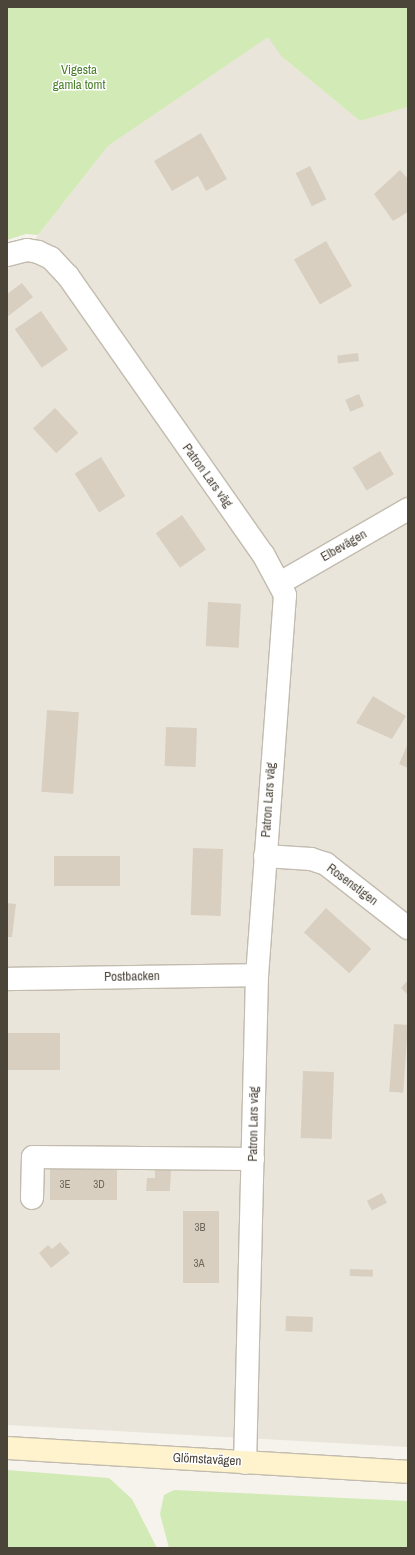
<!DOCTYPE html>
<meta charset="utf-8">
<style>
body{margin:0}
#map{position:relative;width:415px;height:1555px;overflow:hidden;background:#f6f3ec;font-family:"Archivo Narrow",sans-serif}
div>[style]{position:absolute}
.residential>*{inset:0;background:#eae5da}
.green>*{inset:0;background:#d2eab5}
.building>*{inset:0;background:#d8cfc1;transform-origin:0 0}
.roads{filter:drop-shadow(1px 0 #c2bbae) drop-shadow(-1px 0 #c2bbae) drop-shadow(0 1px #c2bbae) drop-shadow(0 -1px #c2bbae)}
.street>*{height:22px;margin:-11px;padding:0 11px;transform-origin:11px;border-radius:11px;background:#fff}
.secondary>*{height:22px;margin:-11px;padding:0 11px;transform-origin:11px;border-radius:11px;background:#fff3cd}
span{translate:-50% -50%;white-space:nowrap;text-align:center;line-height:1.15;-webkit-text-stroke:3px #fff;paint-order:stroke}
.number-label{font-size:11px;color:#6e675b}
.number-label span{-webkit-text-stroke-width:0}
.park-label{font-size:13px;color:#4a7f2a}
.street-label{font-size:13px;color:#4b4439}
.frame{position:absolute;inset:0;border:8px solid #4b4439;pointer-events:none}
</style>
<div id="map">
<div class="residential">
<div style="clip-path:polygon(269px 36px,281px 56px,360px 121px,408px 107px,408px 1447px,7px 1425px,7px 269px,16px 263px,108px 146px)"></div>
</div>
<div class="green">
<div style="clip-path:polygon(7px 7px,408px 7px,408px 107px,360px 121px,281px 56px,268px 37px,108px 146px,38px 235px,26px 234px,7px 240px)"></div>
<div style="clip-path:polygon(7px 1470px,109px 1478px,132px 1499px,157px 1548px,7px 1548px)"></div>
<div style="clip-path:polygon(174px 1490px,408px 1501px,408px 1548px,169px 1548px,160px 1514px,164px 1495px)"></div>
</div>
<div class="building">
<div style="clip-path:polygon(201px 133px,227px 179px,206px 191px,198px 176px,172px 191px,154px 161px)"></div>
<div style="left:310px;top:166px;width:37px;height:16px;rotate:64deg"></div>
<div style="clip-path:polygon(400px 170px,408px 179px,408px 212px,393px 221px,374px 194px)"></div>
<div style="left:326px;top:241px;width:52px;height:37px;rotate:60deg"></div>
<div style="clip-path:polygon(22px 283px,33px 297px,7px 317px,7px 294px)"></div>
<div style="left:41px;top:311px;width:47px;height:32px;rotate:55deg"></div>
<div style="left:358px;top:353px;width:8px;height:21px;rotate:83deg"></div>
<div style="left:359px;top:394px;width:13px;height:15px;rotate:67deg"></div>
<div style="left:55px;top:408px;width:34px;height:30px;rotate:47deg"></div>
<div style="left:380px;top:451px;width:27px;height:32px;rotate:59deg"></div>
<div style="left:101px;top:457px;width:46px;height:31px;rotate:58deg"></div>
<div style="left:182px;top:515px;width:42px;height:32px;rotate:55deg"></div>
<div style="left:208px;top:602px;width:33px;height:44px;rotate:3deg"></div>
<div style="clip-path:polygon(373px 696px,406px 716px,392px 739px,356px 723px)"></div>
<div style="left:47px;top:710px;width:32px;height:82px;rotate:4deg"></div>
<div style="left:166px;top:727px;width:31px;height:39px;rotate:2deg"></div>
<div style="clip-path:polygon(408px 743px,408px 768px,399px 764px)"></div>
<div style="left:193px;top:848px;width:30px;height:67px;rotate:2deg"></div>
<div style="left:54px;top:856px;width:66px;height:30px"></div>
<div style="clip-path:polygon(7px 903px,16px 904px,12px 937px,7px 937px)"></div>
<div style="left:326px;top:908px;width:61px;height:33px;rotate:42deg"></div>
<div style="clip-path:polygon(408px 980px,408px 995px,401px 988px)"></div>
<div style="left:394px;top:1024px;width:14px;height:68px;rotate:4deg"></div>
<div style="left:7px;top:1033px;width:53px;height:37px"></div>
<div style="left:303px;top:1071px;width:31px;height:67px;rotate:2deg"></div>
<div style="left:50px;top:1167px;width:67px;height:33px"></div>
<div style="clip-path:polygon(155px 1169px,171px 1169px,170px 1191px,146px 1191px,147px 1178px,155px 1178px)"></div>
<div style="left:382px;top:1193px;width:11px;height:17px;rotate:63deg"></div>
<div style="left:183px;top:1211px;width:36px;height:72px"></div>
<div style="clip-path:polygon(60px 1242px,70px 1253px,51px 1268px,39px 1253px,48px 1245px,52px 1249px)"></div>
<div style="left:350px;top:1269px;width:23px;height:7px;rotate:2deg"></div>
<div style="left:286px;top:1316px;width:27px;height:15px;rotate:2deg"></div>
</div>
<div class="roads">
<div class="street">
<div style="left:7px;top:255px;width:21px;rotate:-14deg"></div>
<div style="left:27px;top:250px;width:11px;rotate:10deg"></div>
<div style="left:38px;top:252px;width:14px;rotate:25deg"></div>
<div style="left:51px;top:258px;width:25px;rotate:47deg"></div>
<div style="left:68px;top:276px;width:340px;rotate:55deg"></div>
<div style="left:263px;top:554px;width:47px;rotate:61.8deg"></div>
<div style="left:285px;top:595px;width:381px;rotate:94.2deg"></div>
<div style="left:257px;top:975px;width:488px;rotate:91.4deg"></div>
<div style="left:280px;top:583px;width:148px;rotate:-30deg"></div>
<div style="left:265px;top:856px;width:46px;rotate:3.7deg"></div>
<div style="left:311px;top:859px;width:16px;rotate:18deg"></div>
<div style="left:326px;top:864px;width:104px;rotate:38deg"></div>
<div style="left:7px;top:979px;width:250px;rotate:-0.9deg"></div>
<div style="left:32px;top:1198px;width:41px;rotate:-88.6deg"></div>
<div style="left:33px;top:1157px;width:220px;rotate:0.5deg"></div>
</div>
<div class="secondary">
<div style="left:7px;top:1448px;width:402px;rotate:3.4deg"></div>
</div>
</div>
<div class="number-label">
<span style="left:65px;top:1184px">3E</span>
<span style="left:99px;top:1184px">3D</span>
<span style="left:200px;top:1227px">3B</span>
<span style="left:199px;top:1263px">3A</span>
</div>
<div class="park-label">
<span style="left:79px;top:78px">Vigesta<br>gamla tomt</span>
</div>
<div class="street-label">
<span style="left:207px;top:476px;rotate:54deg">Patron Lars väg</span>
<span style="left:344px;top:546px;rotate:-30deg">Elbevägen</span>
<span style="left:269px;top:800px;rotate:-86deg">Patron Lars väg</span>
<span style="left:352px;top:885px;rotate:37deg">Rosenstigen</span>
<span style="left:132px;top:977px;rotate:-1deg">Postbacken</span>
<span style="left:254px;top:1124px;rotate:-89deg">Patron Lars väg</span>
<span style="left:207px;top:1460px;rotate:3deg">Glömstavägen</span>
</div>
<div class="frame"></div>
</div>
